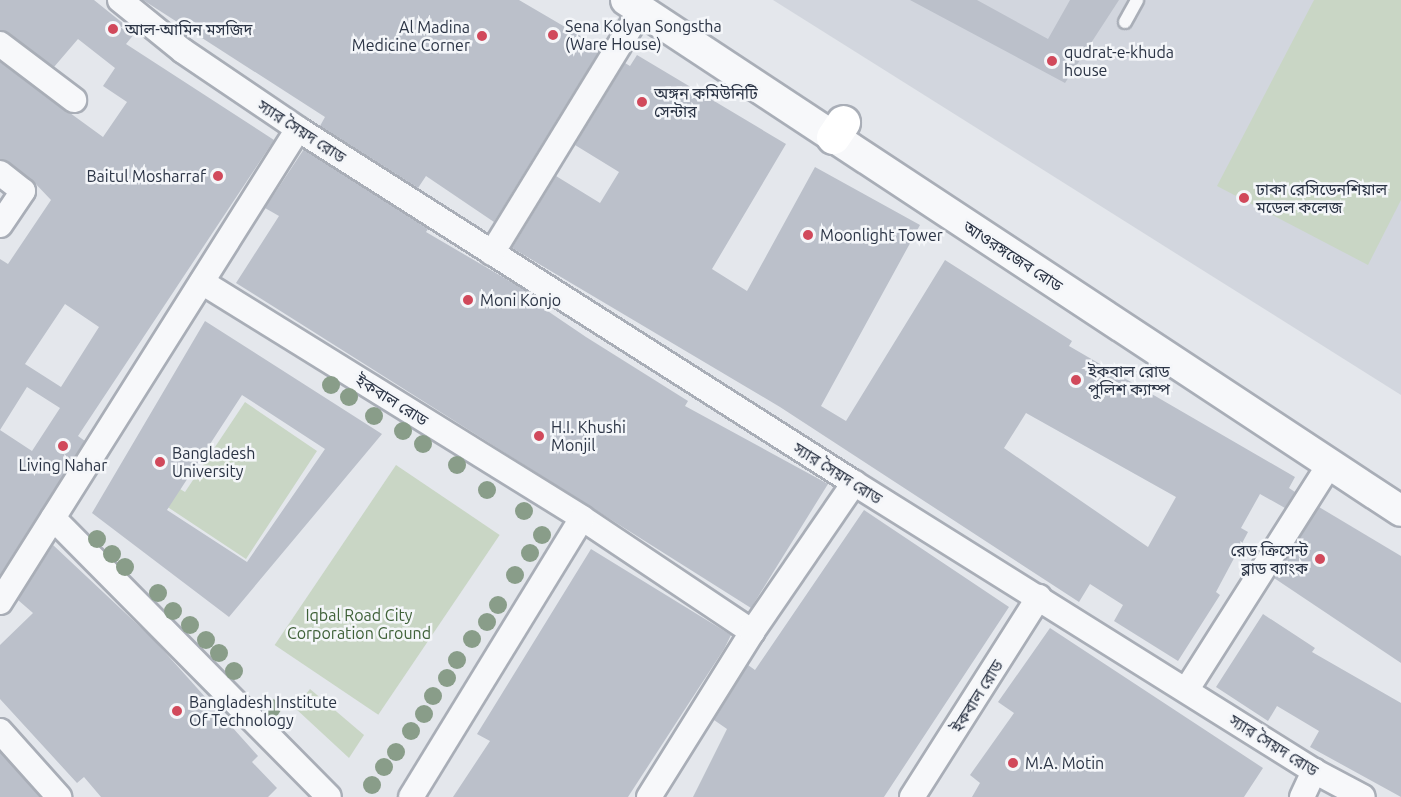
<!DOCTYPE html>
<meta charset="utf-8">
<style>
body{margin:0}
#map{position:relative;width:1401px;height:797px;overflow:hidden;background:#e4e7ec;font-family:Ubuntu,"Noto Sans Bengali",sans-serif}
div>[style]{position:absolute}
.built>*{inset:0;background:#d2d6de}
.green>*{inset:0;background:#c9d6c5;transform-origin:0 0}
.building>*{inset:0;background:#bbc0ca}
.roads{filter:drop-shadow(2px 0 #a9aeb7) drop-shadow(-2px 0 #a9aeb7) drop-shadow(0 2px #a9aeb7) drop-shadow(0 -2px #a9aeb7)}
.service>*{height:12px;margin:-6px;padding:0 6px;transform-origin:6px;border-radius:6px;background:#f7f8fa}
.minor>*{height:24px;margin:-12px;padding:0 12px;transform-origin:12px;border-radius:12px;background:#f7f8fa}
.tertiary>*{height:30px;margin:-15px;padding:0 15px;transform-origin:15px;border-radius:15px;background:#f7f8fa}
.secondary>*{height:33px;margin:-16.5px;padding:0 16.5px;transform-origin:16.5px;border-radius:16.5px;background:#fff}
.trees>*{width:18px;height:18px;margin:-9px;border-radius:50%;background:#899d89}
.dots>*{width:16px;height:16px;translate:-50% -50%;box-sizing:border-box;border:3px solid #f4f6f9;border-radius:50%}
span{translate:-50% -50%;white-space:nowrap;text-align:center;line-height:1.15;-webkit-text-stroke:5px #f4f6f9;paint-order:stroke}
.poi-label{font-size:16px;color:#2b3445}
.left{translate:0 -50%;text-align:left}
.right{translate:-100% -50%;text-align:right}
.street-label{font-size:16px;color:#2b3445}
.park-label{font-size:16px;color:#3f6138}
</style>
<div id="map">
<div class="built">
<div style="clip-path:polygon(773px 0,1401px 0,1401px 395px)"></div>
</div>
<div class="green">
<div style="clip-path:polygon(1314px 0,1401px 0,1401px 200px,1368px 265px,1217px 186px)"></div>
<div style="clip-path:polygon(245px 402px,317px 451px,246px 559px,154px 498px,165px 480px,185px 492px)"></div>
<div style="left:396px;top:465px;width:125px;height:217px;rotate:34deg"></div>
<div style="clip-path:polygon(310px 689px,364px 735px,349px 758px,295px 708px)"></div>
</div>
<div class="building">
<div style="clip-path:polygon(evenodd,0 0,94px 0,135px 33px,126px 44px,274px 140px,78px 436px,85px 441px,0 575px,0 430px,32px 451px,60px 408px,27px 387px,0 430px,0 259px,8px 264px,51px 200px,32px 180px,0 159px,0 62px,103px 137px,127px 102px,103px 86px,115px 68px,78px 39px,54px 67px,0 30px,0 0,65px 304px,99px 327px,61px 387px,25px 364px,65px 304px)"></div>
<div style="clip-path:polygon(143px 0,519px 0,601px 48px,494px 222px,426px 176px,418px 188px,320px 126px,325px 117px)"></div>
<div style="clip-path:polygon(910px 0,977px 0,1048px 39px,1070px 0,1119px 0,1065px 83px)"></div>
<div style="clip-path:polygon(evenodd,637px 55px,786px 144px,712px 269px,747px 291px,815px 167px,920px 225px,821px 406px,846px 421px,945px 260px,1072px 341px,1069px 346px,1295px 477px,1289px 488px,1295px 492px,1285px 508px,1260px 494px,1241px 528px,1248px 532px,1216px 592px,1220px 595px,1178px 661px,1114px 621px,1123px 605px,1090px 584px,1079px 602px,780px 407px,512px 248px,556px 176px,600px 203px,619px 172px,575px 145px,625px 63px,630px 66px,637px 55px,1026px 413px,1176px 497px,1148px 547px,1004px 448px,1026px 413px)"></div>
<div style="clip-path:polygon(304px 149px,428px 229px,426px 232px,530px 293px,527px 297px,586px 337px,688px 401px,685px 406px,828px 484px,751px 608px,236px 283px,279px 216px,265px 208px)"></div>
<div style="clip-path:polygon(evenodd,205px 321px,382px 434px,229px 617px,92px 513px,205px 321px,242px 395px,325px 449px,247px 562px,167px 510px,242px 395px)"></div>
<div style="clip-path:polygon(1319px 507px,1401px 556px,1401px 663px,1274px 578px)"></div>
<div style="clip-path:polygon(864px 510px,1009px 607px,884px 797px,693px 797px,727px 729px,714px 720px,748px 665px,755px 670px)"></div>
<div style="clip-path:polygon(53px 545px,154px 640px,258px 756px,252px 762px,277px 788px,268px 797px,101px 797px,84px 777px,77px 783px,0 699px,0 645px,33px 613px,18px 600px)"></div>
<div style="clip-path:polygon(591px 549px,731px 635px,724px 649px,628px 797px,453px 797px,490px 741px,477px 734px)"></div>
<div style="clip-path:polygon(1263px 614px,1315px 648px,1312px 652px,1401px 703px,1401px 797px,1310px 747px,1319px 731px,1277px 706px,1268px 721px,1216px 687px)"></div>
<div style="clip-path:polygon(1050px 628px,1263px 768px,1244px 797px,972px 797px,980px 783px,970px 775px,1014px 713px,998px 702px)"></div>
<div style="clip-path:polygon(0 752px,40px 797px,0 797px)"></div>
</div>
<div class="roads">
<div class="service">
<div style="left:1125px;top:22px;width:25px;rotate:-61deg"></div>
</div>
<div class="minor">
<div style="left:120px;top:0;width:81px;rotate:39deg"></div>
<div style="left:183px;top:51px;width:139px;rotate:34.1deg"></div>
<div style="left:298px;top:129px;width:659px;rotate:32.48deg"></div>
<div style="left:854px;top:483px;width:543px;rotate:32.05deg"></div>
<div style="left:1314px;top:771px;width:55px;rotate:28deg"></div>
<div style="left:0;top:44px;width:93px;rotate:37.1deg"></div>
<div style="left:0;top:173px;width:29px;rotate:38deg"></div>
<div style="left:23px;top:191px;width:41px;rotate:124.1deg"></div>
<div style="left:492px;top:253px;width:285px;rotate:-58.5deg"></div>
<div style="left:202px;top:282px;width:447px;rotate:31.8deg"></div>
<div style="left:582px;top:518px;width:205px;rotate:33.8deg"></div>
<div style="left:53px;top:518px;width:392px;rotate:45.3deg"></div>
<div style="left:0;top:602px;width:559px;rotate:-57.79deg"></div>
<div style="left:1187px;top:689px;width:265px;rotate:-57.6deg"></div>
<div style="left:0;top:731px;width:89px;rotate:48.2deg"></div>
<div style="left:411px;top:797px;width:327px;rotate:-58.5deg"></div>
<div style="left:649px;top:797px;width:195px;rotate:-58deg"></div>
<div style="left:752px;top:632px;width:181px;rotate:-55.6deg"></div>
<div style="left:912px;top:797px;width:237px;rotate:-57.6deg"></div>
<div style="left:1302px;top:797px;width:29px;rotate:-65deg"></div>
</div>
<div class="tertiary">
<div style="left:626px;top:0;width:928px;rotate:33.4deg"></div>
</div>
<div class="secondary">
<div style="left:833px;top:137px;width:18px;rotate:-56deg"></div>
</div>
</div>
<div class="trees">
<div style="left:331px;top:385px"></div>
<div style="left:349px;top:397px"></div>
<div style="left:374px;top:416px"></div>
<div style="left:403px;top:431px"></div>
<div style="left:423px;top:444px"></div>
<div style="left:457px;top:465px"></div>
<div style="left:487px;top:490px"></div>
<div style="left:524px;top:511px"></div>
<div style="left:542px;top:535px"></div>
<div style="left:97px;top:539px"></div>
<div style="left:530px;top:553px"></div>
<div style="left:112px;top:554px"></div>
<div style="left:125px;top:567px"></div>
<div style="left:515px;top:575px"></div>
<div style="left:158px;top:593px"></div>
<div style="left:498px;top:605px"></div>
<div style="left:173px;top:611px"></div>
<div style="left:487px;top:622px"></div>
<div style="left:190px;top:625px"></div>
<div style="left:472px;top:639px"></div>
<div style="left:206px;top:640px"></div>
<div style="left:219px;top:653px"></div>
<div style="left:457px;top:660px"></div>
<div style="left:234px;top:671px"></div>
<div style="left:447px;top:678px"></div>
<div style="left:433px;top:696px"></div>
<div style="left:272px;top:708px"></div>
<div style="left:424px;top:714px"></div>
<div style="left:411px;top:731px"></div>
<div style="left:396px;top:752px"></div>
<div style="left:384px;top:767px"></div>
<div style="left:372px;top:785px"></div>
</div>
<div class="dots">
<div style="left:113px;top:29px;background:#d1495b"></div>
<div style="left:553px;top:35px;background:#d1495b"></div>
<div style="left:482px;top:36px;background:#d1495b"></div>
<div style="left:1052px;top:61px;background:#d1495b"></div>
<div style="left:642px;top:102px;background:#d1495b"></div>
<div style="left:218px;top:176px;background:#d1495b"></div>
<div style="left:1244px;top:198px;background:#d1495b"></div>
<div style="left:808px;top:235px;background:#d1495b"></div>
<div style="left:468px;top:300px;background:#d1495b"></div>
<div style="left:1076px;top:380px;background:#d1495b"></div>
<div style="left:539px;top:436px;background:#d1495b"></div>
<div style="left:63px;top:446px;background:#d1495b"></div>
<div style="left:160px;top:462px;background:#d1495b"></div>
<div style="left:1320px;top:559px;background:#d1495b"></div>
<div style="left:177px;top:711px;background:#d1495b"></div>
<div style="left:1013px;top:763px;background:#d1495b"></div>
</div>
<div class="poi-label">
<span class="left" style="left:565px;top:35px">Sena Kolyan Songstha<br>(Ware House)</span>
<span class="right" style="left:470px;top:36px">Al Madina<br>Medicine Corner</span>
<span class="left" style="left:125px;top:29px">আল-আমিন মসজিদ</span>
<span class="left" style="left:1064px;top:61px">qudrat-e-khuda<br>house</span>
<span class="left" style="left:654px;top:102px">অঙ্গন কমিউনিটি<br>সেন্টার</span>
<span class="right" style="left:206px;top:176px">Baitul Mosharraf</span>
<span class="left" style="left:1256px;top:198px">ঢাকা রেসিডেনশিয়াল<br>মডেল কলেজ</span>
<span class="left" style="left:820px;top:235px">Moonlight Tower</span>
<span class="left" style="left:480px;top:300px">Moni Konjo</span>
<span class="left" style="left:1088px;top:380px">ইকবাল রোড<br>পুলিশ ক্যাম্প</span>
<span class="left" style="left:551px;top:436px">H.I. Khushi<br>Monjil</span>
<span class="left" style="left:172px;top:462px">Bangladesh<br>University</span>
<span style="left:63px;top:465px">Living Nahar</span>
<span class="right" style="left:1308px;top:559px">রেড ক্রিসেন্ট<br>ব্লাড ব্যাংক</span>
<span class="left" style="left:189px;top:711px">Bangladesh Institute<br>Of Technology</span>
<span class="left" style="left:1025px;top:763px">M.A. Motin</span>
</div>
<div class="street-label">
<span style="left:302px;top:131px;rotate:33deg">স্যার সৈয়দ রোড</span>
<span style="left:1013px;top:256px;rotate:33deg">আওরঙ্গজেব রোড</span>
<span style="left:392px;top:400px;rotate:32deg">ইকবাল রোড</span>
<span style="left:838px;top:473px;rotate:32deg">স্যার সৈয়দ রোড</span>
<span style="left:977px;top:696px;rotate:-58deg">ইকবাল রোড</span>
<span style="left:1274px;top:745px;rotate:32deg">স্যার সৈয়দ রোড</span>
</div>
<div class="park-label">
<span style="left:359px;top:624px">Iqbal Road City<br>Corporation Ground</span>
</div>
</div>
